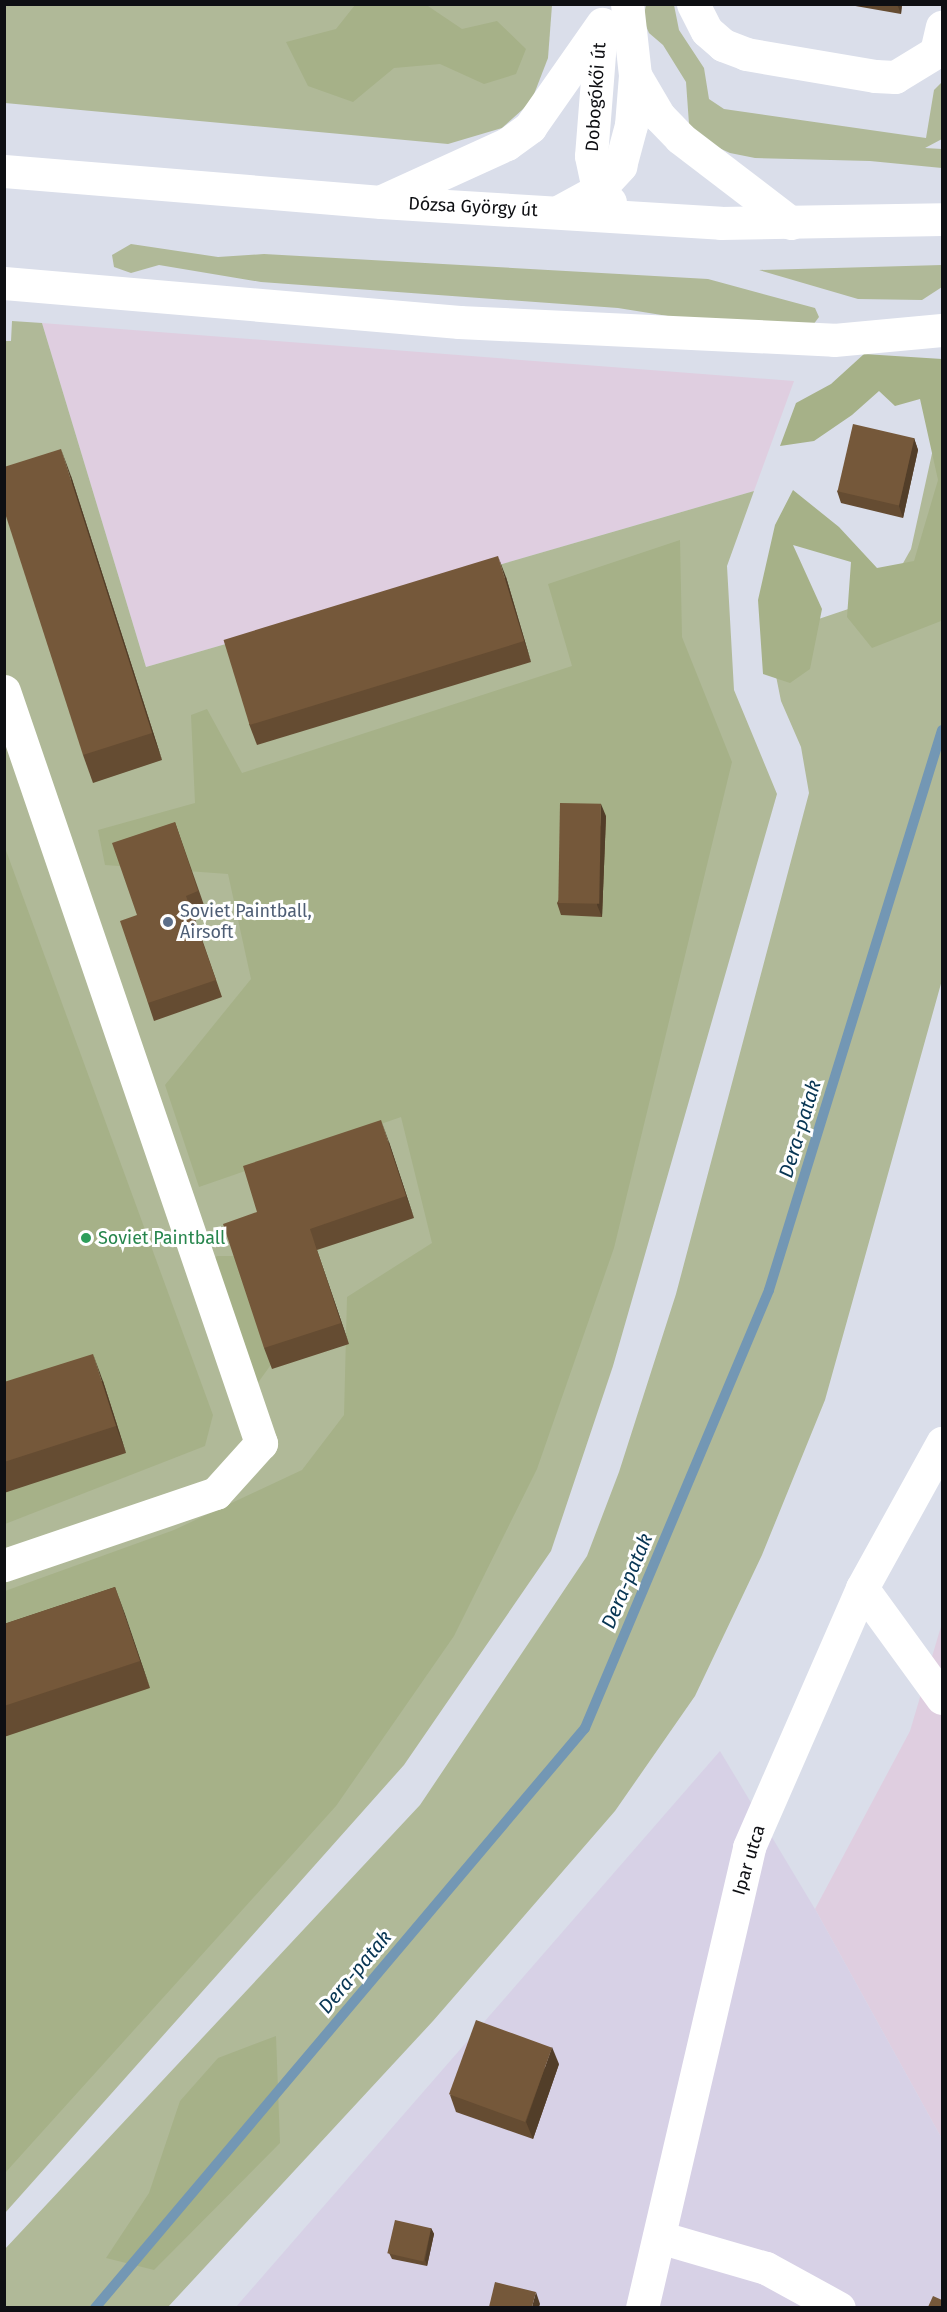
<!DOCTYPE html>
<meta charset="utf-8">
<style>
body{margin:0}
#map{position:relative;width:947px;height:2312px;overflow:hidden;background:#dadeea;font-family:"Fira Sans",sans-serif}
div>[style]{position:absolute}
.commercial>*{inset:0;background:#dfcee0}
.industrial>*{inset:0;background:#d7d1e6}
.green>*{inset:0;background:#b0b998}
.forest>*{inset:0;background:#a6b188}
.stream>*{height:10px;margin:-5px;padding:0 5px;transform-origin:5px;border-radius:5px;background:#7397b4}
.minor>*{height:33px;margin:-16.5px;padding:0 16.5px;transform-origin:16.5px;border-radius:16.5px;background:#fff}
.major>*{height:33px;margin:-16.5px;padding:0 16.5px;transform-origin:16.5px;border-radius:16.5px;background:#fff}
.wall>*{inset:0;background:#654c32}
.shaded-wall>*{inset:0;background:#523e29}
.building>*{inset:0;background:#75583a;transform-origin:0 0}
.dots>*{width:16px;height:16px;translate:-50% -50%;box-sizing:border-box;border:3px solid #fff;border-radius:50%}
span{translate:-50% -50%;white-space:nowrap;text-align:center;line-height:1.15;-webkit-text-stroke:6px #fff;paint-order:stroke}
.street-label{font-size:18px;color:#0e0f13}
.service-label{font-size:18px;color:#4e5e75}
.left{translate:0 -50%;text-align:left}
.leisure-label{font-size:18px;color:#27864d}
.water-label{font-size:20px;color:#073553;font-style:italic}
.frame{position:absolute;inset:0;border:6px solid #0e0f13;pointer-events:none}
</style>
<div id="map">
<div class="commercial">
<div style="clip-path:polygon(42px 323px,794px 381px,754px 491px,146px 667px)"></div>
<div style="clip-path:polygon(942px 1623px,942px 2139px,815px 1909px,910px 1731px)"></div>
</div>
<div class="industrial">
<div style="clip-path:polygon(720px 1751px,815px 1909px,942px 2139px,942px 2307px,235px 2308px)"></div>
</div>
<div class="green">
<div style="clip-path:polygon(4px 5px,552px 5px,548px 58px,531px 102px,502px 128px,448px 144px,5px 103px)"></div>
<div style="clip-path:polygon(646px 5px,674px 5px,679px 30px,704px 68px,709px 99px,724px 109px,926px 138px,934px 90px,942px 82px,942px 139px,925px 148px,942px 149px,942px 168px,870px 161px,755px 158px,730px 153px,708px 143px,689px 124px,686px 82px,663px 45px,649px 33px,643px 19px)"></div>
<div style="clip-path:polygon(131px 244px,218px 257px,264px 254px,708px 279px,815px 308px,819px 317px,813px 325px,699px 321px,618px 308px,261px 282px,159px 265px,131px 273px,114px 267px,112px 255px)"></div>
<div style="clip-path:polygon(942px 265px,942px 287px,922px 300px,858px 299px,759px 270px)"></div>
<div style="clip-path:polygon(12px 321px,42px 323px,146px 667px,754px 491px,727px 566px,734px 690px,777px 794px,613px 1366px,551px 1551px,404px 1765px,5px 2213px,4px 341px,11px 341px)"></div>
<div style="clip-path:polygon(942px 408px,942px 980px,825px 1400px,762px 1555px,695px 1696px,615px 1811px,433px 2021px,168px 2307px,5px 2307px,4px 2250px,420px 1805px,587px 1556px,619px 1472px,676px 1294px,809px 793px,801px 747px,781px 701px,773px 661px,780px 632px,884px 597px,911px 549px)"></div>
</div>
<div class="forest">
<div style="clip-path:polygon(425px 4px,462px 29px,497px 21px,526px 49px,516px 74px,484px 84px,440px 64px,394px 68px,353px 102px,308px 86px,286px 42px,336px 29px,355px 5px)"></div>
<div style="clip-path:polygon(864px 354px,942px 359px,941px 621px,872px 648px,847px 617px,851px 562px,793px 545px,822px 609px,810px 669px,790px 683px,763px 674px,758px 600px,775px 525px,793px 490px,839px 527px,877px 568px,914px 561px,938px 480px,920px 399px,895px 406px,879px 391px,852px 415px,814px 441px,780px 446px,796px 403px,831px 384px)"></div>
<div style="clip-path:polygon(680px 540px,682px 637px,732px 762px,614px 1248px,537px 1469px,454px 1636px,336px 1806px,5px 2173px,5px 1591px,174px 1530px,302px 1470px,344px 1415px,347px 1297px,432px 1243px,401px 1117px,199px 1187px,165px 1085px,251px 979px,228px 874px,105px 865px,98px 830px,195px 803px,191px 715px,207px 709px,242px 773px,572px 666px,548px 584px)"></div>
<div style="clip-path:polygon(4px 845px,213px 1415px,205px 1446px,5px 1524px)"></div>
<div style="clip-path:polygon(217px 1256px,256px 1256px,291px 1337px,257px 1384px,192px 1280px)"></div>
<div style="clip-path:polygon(276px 2036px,280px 2143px,154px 2270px,106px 2258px,149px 2193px,180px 2101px,218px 2058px)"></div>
</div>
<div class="stream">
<div style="left:95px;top:2308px;width:759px;rotate:-49.81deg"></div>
<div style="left:585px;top:1728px;width:475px;rotate:-67.2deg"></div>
<div style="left:769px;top:1290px;width:586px;rotate:-72.83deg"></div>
</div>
<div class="minor">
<div style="left:693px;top:4px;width:30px;rotate:63deg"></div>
<div style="left:707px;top:31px;width:21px;rotate:41deg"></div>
<div style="left:723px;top:45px;width:25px;rotate:21deg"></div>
<div style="left:746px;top:54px;width:131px;rotate:9.7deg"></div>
<div style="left:875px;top:76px;width:20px;rotate:3deg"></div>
<div style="left:895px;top:77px;width:48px;rotate:-31.4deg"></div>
<div style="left:936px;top:52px;width:26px;rotate:-77deg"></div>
<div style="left:4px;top:283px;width:457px;rotate:4.9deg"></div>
<div style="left:459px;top:322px;width:375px;rotate:2.7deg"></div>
<div style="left:834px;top:340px;width:108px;rotate:-5.3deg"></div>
<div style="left:4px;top:691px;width:795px;rotate:71.13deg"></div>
<div style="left:261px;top:1443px;width:67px;rotate:132deg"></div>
<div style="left:216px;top:1493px;width:224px;rotate:161.2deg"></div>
<div style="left:862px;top:1588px;width:136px;rotate:54deg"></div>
<div style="left:659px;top:2237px;width:111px;rotate:16.2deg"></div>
<div style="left:766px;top:2268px;width:83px;rotate:28.7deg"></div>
<div style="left:642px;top:2308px;width:473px;rotate:-76.9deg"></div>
<div style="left:749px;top:1847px;width:283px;rotate:-66.4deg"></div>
<div style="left:862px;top:1588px;width:166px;rotate:-61.1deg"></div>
</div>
<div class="major">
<div style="left:601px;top:29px;width:127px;rotate:94.5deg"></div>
<div style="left:591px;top:156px;width:35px;rotate:78deg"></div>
<div style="left:598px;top:190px;width:17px;rotate:45deg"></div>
<div style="left:635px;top:75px;width:48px;rotate:59.7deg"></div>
<div style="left:659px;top:116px;width:30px;rotate:46deg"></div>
<div style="left:680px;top:138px;width:140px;rotate:37.4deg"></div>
<div style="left:4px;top:171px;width:378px;rotate:4.7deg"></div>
<div style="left:381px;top:202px;width:340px;rotate:3.5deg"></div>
<div style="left:720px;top:223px;width:222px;rotate:-1deg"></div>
<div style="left:384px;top:200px;width:135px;rotate:-24.5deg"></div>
<div style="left:507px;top:144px;width:29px;rotate:-36deg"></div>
<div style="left:530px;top:127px;width:126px;rotate:-55deg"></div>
<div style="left:558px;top:212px;width:46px;rotate:-28.8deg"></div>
<div style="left:598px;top:190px;width:33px;rotate:-47deg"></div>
<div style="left:620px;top:166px;width:42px;rotate:-75deg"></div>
<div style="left:631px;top:125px;width:50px;rotate:-85.4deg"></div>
<div style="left:635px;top:75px;width:71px;rotate:-96.4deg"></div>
</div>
<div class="wall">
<div style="clip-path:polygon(844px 4px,902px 4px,901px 14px)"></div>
<div style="clip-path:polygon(914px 438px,918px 450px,903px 518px,841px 503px,837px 491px)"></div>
<div style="clip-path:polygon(71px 476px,162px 760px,93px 783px,83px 755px)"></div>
<div style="clip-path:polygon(506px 577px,531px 662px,257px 745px,249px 724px)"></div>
<div style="clip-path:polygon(606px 816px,602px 917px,561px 915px,557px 903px)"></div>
<div style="clip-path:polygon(175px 822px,205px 908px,193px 913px,222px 997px,154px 1021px,148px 1003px,137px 915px)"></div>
<div style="clip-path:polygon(389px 1142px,414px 1218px,317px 1250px,349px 1344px,272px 1369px,264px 1348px,257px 1212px)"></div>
<div style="clip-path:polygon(103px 1381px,126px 1453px,4px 1493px,4px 1382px)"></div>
<div style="clip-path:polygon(115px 1587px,150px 1688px,4px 1737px,4px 1624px)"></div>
<div style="clip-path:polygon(559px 2064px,533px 2139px,456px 2112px,450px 2095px)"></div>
<div style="clip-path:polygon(431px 2228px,434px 2234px,427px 2266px,392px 2259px,389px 2253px)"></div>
</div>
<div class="shaded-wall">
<div style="clip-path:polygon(897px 4px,902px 4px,901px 14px)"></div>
<div style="clip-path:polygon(914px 438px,918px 450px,903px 518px,899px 506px)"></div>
<div style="clip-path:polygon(61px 449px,71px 476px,162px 760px,152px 733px)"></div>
<div style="clip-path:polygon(498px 556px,506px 577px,531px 662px,524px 641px)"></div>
<div style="clip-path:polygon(601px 804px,606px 816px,602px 917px,597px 905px)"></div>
<div style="clip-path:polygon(381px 1120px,389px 1142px,414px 1218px,406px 1196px)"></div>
<div style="clip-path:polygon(310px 1229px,317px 1250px,349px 1344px,341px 1323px)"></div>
<div style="clip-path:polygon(93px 1354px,103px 1381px,126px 1453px,116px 1426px)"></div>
<div style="clip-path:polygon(115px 1587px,125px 1614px,150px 1688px,140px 1661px)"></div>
<div style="clip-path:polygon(552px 2047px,559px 2064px,533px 2139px,526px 2122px)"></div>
<div style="clip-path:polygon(431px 2228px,434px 2234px,427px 2266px,425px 2260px)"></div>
<div style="clip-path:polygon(536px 2292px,540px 2304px,539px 2307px,532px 2307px)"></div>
</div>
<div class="building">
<div style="left:853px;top:424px;width:63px;height:69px;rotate:13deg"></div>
<div style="clip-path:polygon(61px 449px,152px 733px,83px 755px,4px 510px,4px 467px)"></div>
<div style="left:498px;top:556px;width:89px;height:287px;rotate:73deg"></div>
<div style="left:560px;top:803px;width:41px;height:100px;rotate:1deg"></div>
<div style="clip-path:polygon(175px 822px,198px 891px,186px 896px,216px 980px,148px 1003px,120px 921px,137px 915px,112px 843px)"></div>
<div style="clip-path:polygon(381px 1120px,406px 1196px,310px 1229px,341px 1323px,264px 1348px,223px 1224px,257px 1212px,243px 1166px)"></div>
<div style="clip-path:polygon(93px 1354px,116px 1426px,4px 1462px,4px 1382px)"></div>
<div style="clip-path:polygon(115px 1587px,140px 1661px,4px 1706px,4px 1624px)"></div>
<div style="left:476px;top:2020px;width:81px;height:79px;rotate:20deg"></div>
<div style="left:395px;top:2220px;width:37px;height:34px;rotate:13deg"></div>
<div style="clip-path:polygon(495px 2282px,536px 2292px,532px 2307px,489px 2307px)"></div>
<div style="clip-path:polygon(933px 2296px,942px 2300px,942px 2307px,928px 2307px)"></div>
</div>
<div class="dots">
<div style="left:168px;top:922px;background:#5c6f8a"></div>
<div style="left:86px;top:1238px;background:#2e9e5b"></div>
</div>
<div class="street-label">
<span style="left:596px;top:97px;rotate:-86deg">Dobogókői út</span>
<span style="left:473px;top:207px;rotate:3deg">Dózsa György út</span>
<span style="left:749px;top:1860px;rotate:-73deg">Ipar utca</span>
</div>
<div class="service-label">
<span class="left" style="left:180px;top:922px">Soviet Paintball,<br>Airsoft</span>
</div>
<div class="leisure-label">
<span class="left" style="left:98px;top:1238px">Soviet Paintball</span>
</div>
<div class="water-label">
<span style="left:800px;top:1129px;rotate:-73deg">Dera-patak</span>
<span style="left:627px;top:1581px;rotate:-67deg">Dera-patak</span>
<span style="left:355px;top:1972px;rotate:-50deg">Dera-patak</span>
</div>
<div class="frame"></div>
</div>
